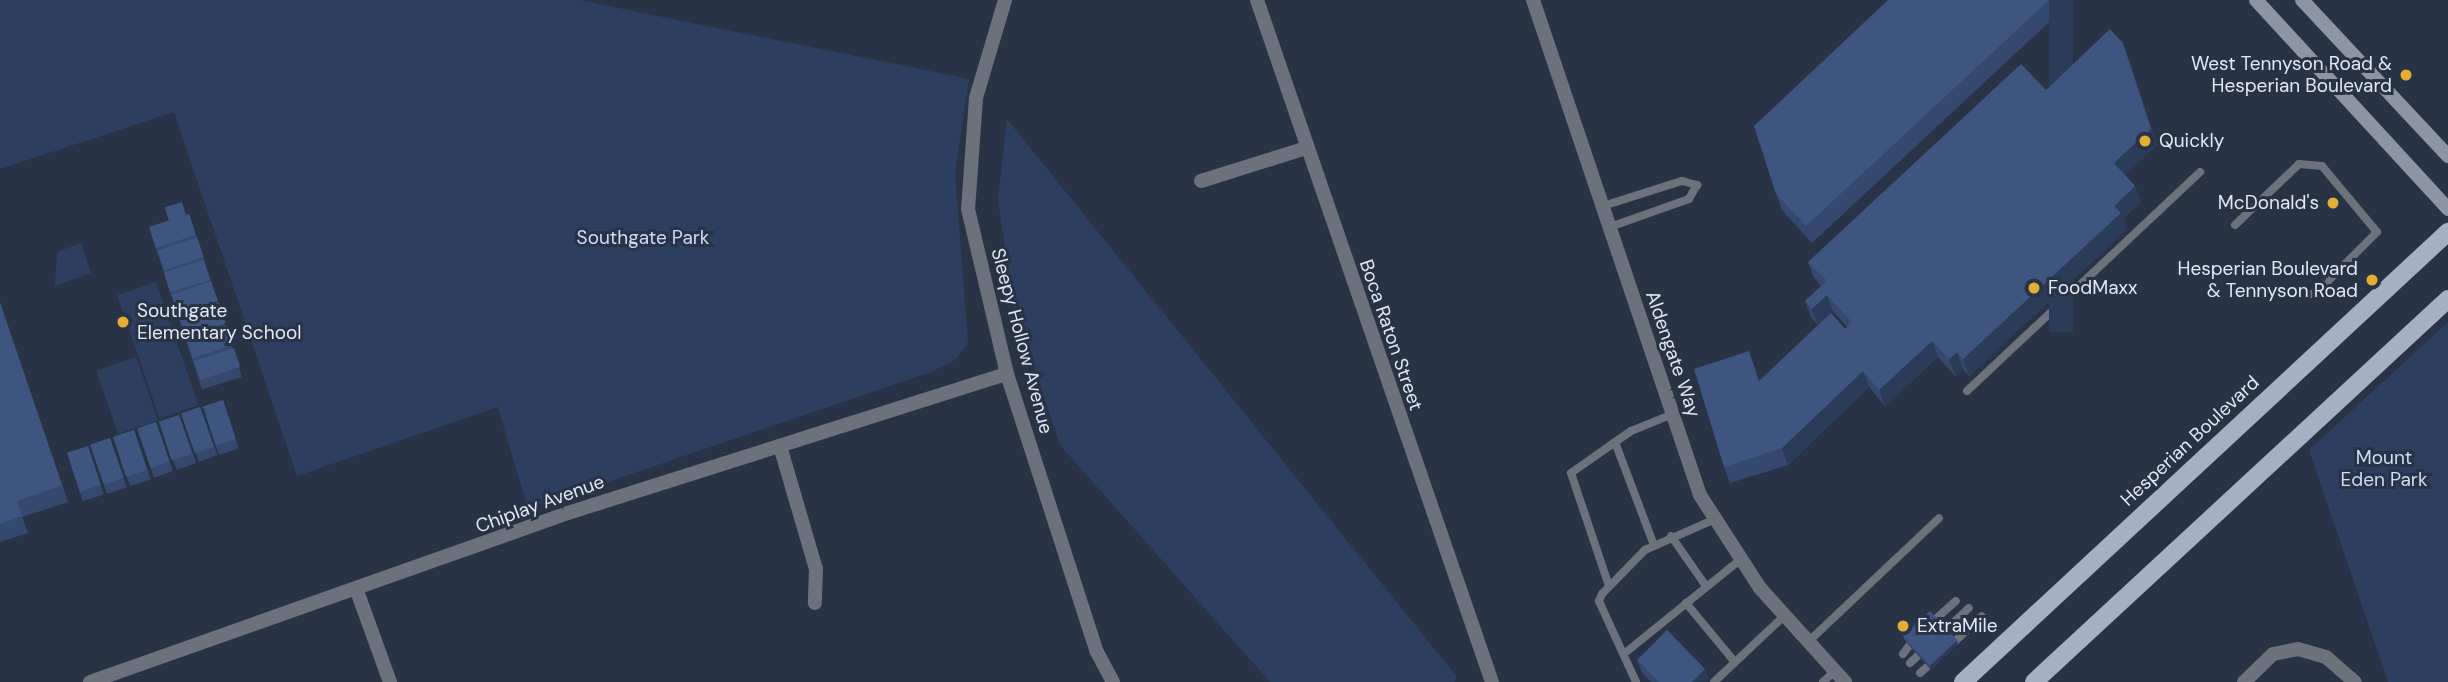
<!DOCTYPE html>
<style>
body{margin:0}
#map{position:relative;width:2448px;height:682px;overflow:hidden;background:#283345;font-family:"DM Sans",sans-serif}
div>[style]{position:absolute}
.green>*{inset:0;background:#2d3f5f;transform-origin:0 0}
.service>*{height:8px;margin:-4px;padding:0 4px;transform-origin:4px;border-radius:4px;background:#6c727b}
.minor>*{height:14px;margin:-7px;padding:0 7px;transform-origin:7px;border-radius:7px;background:#6c727b}
.tertiary>*{height:14px;margin:-7px;padding:0 7px;transform-origin:7px;border-radius:7px;background:#6c727b}
.secondary>*{height:14px;margin:-7px;padding:0 7px;transform-origin:7px;border-radius:7px;background:#8c95a4}
.primary>*{height:18px;margin:-9px;padding:0 9px;transform-origin:9px;border-radius:9px;background:#a4b0c4}
.wall>*{inset:0;background:#34496d;transform-origin:0 0}
.shaded-wall>*{inset:0;background:#2b3c59;transform-origin:0 0}
.building>*{inset:0;background:#3d557f;transform-origin:0 0}
.dots>*{width:19px;height:19px;translate:-50% -50%;box-sizing:border-box;border:4px solid #283345;border-radius:50%}
span{translate:-50% -50%;white-space:nowrap;text-align:center;line-height:1.15;-webkit-text-stroke:6px #283345;paint-order:stroke}
.poi-label{font-size:19px;color:#e1e9f5}
.right{translate:-100% -50%;text-align:right}
.left{translate:0 -50%;text-align:left}
.park-label{font-size:19px;color:#cdddf9}
.street-label{font-size:19px;color:#e1e9f5}
</style>
<div id="map">
<div class="green">
<div style="clip-path:polygon(0 0,579px 0,969px 79px,955px 173px,968px 343px,955px 360px,931px 372px,528px 509px,498px 407px,297px 476px,174px 112px,0 169px)"></div>
<div style="clip-path:polygon(1007px 119px,1457px 677px,1454px 682px,1270px 682px,1060px 445px,1013px 304px,998px 200px)"></div>
<div style="clip-path:polygon(81px 243px,91px 273px,55px 286px,57px 252px)"></div>
<div style="left:156px;top:282px;width:130px;height:41px;rotate:71deg"></div>
<div style="clip-path:polygon(2448px 322px,2448px 682px,2388px 682px,2309px 450px)"></div>
<div style="left:136px;top:357px;width:67px;height:42px;rotate:71deg"></div>
</div>
<div class="service">
<div style="left:1603px;top:206px;width:83px;rotate:-17.6deg"></div>
<div style="left:1682px;top:181px;width:16px;rotate:15deg"></div>
<div style="left:1697px;top:185px;width:16px;rotate:120deg"></div>
<div style="left:1689px;top:199px;width:84px;rotate:160.5deg"></div>
<div style="left:2235px;top:225px;width:88px;rotate:-43.6deg"></div>
<div style="left:2299px;top:164px;width:23px;rotate:5deg"></div>
<div style="left:2322px;top:166px;width:86px;rotate:50.2deg"></div>
<div style="left:2377px;top:232px;width:86px;rotate:135deg"></div>
<div style="left:2316px;top:293px;width:14px;rotate:168deg"></div>
<div style="left:1967px;top:391px;width:320px;rotate:-43.2deg"></div>
<div style="left:1615px;top:442px;width:110px;rotate:69.3deg"></div>
<div style="left:1671px;top:536px;width:61px;rotate:55deg"></div>
<div style="left:1609px;top:586px;width:119px;rotate:-108.6deg"></div>
<div style="left:1571px;top:473px;width:73px;rotate:-35deg"></div>
<div style="left:1631px;top:431px;width:45px;rotate:-22deg"></div>
<div style="left:1686px;top:603px;width:75px;rotate:50.4deg"></div>
<div style="left:1929px;top:625px;width:36px;rotate:-42deg"></div>
<div style="left:1941px;top:634px;width:38px;rotate:-43deg"></div>
<div style="left:1808px;top:642px;width:180px;rotate:-43.4deg"></div>
<div style="left:1951px;top:645px;width:42px;rotate:-43.1deg"></div>
<div style="left:1625px;top:653px;width:148px;rotate:-39deg"></div>
<div style="left:1903px;top:654px;width:20px;rotate:-53deg"></div>
<div style="left:1910px;top:663px;width:19px;rotate:-43deg"></div>
<div style="left:1920px;top:673px;width:21px;rotate:-41deg"></div>
<div style="left:1636px;top:682px;width:89px;rotate:-114.6deg"></div>
<div style="left:1599px;top:601px;width:8px;rotate:-67deg"></div>
<div style="left:1602px;top:594px;width:62px;rotate:-45.7deg"></div>
<div style="left:1645px;top:550px;width:74px;rotate:-23.8deg"></div>
<div style="left:1714px;top:682px;width:96px;rotate:-43.3deg"></div>
<div style="left:1823px;top:682px;width:16px;rotate:-43deg"></div>
</div>
<div class="minor">
<div style="left:1257px;top:0;width:721px;rotate:70.99deg"></div>
<div style="left:1533px;top:0;width:522px;rotate:71.36deg"></div>
<div style="left:1700px;top:495px;width:111px;rotate:57.2deg"></div>
<div style="left:1760px;top:588px;width:127px;rotate:47.9deg"></div>
<div style="left:1201px;top:181px;width:110px;rotate:-17.4deg"></div>
<div style="left:780px;top:446px;width:128px;rotate:73.7deg"></div>
<div style="left:816px;top:569px;width:34px;rotate:92deg"></div>
<div style="left:357px;top:591px;width:97px;rotate:70.1deg"></div>
<div style="left:90px;top:682px;width:507px;rotate:-19.47deg"></div>
<div style="left:568px;top:513px;width:460px;rotate:-17.6deg"></div>
<div style="left:2244px;top:682px;width:40px;rotate:-44deg"></div>
<div style="left:2273px;top:654px;width:25px;rotate:-11deg"></div>
<div style="left:2298px;top:649px;width:29px;rotate:16deg"></div>
<div style="left:2326px;top:657px;width:38px;rotate:41deg"></div>
</div>
<div class="tertiary">
<div style="left:1005px;top:0;width:102px;rotate:106.5deg"></div>
<div style="left:976px;top:98px;width:111px;rotate:94.1deg"></div>
<div style="left:968px;top:209px;width:170px;rotate:76.7deg"></div>
<div style="left:1007px;top:374px;width:292px;rotate:72.1deg"></div>
<div style="left:1097px;top:652px;width:34px;rotate:62deg"></div>
</div>
<div class="secondary">
<div style="left:2256px;top:0;width:284px;rotate:47.4deg"></div>
<div style="left:2302px;top:0;width:214px;rotate:46.9deg"></div>
</div>
<div class="primary">
<div style="left:1963px;top:682px;width:662px;rotate:-42.86deg"></div>
<div style="left:2034px;top:682px;width:564px;rotate:-42.77deg"></div>
</div>
<div class="wall">
<div style="clip-path:polygon(1888px 0,2073px 0,1812px 243px,1782px 210px,1776px 194px)"></div>
<div style="clip-path:polygon(evenodd,2129px 59px,2157px 145px,2125px 175px,2135px 186px,2141px 202px,2123px 219px,2127px 229px,1969px 376px,1963px 369px,1955px 376px,1938px 357px,1885px 406px,1869px 387px,1788px 465px,1730px 483px,1724px 467px,1760px 380px,1818px 325px,1811px 317px,1805px 301px,1821px 286px,1814px 278px,1808px 262px,2046px 90px,2129px 59px,1833px 311px,1847px 327px,1845px 329px,1831px 313px,1833px 311px)"></div>
<div style="left:189px;top:214px;width:171px;height:42px;rotate:72deg"></div>
<div style="clip-path:polygon(0 302px,68px 502px,22px 517px,28px 533px,0 542px)"></div>
<div style="left:223px;top:400px;width:51px;height:21px;rotate:72deg"></div>
<div style="left:200px;top:407px;width:51px;height:20px;rotate:70deg"></div>
<div style="left:179px;top:415px;width:51px;height:21px;rotate:70deg"></div>
<div style="left:156px;top:422px;width:52px;height:20px;rotate:71deg"></div>
<div style="left:134px;top:430px;width:52px;height:22px;rotate:71deg"></div>
<div style="left:110px;top:438px;width:52px;height:21px;rotate:71deg"></div>
<div style="left:88px;top:446px;width:51px;height:22px;rotate:72deg"></div>
<div style="clip-path:polygon(1903px 636px,1958px 644px,1931px 670px,1905px 641px)"></div>
<div style="clip-path:polygon(1637px 660px,1710px 681px,1651px 682px,1642px 673px)"></div>
</div>
<div class="shaded-wall">
<div style="left:2049px;top:0;width:24px;height:332px"></div>
<div style="clip-path:polygon(2129px 59px,2157px 145px,2120px 180px,2114px 163px)"></div>
<div style="clip-path:polygon(2135px 186px,2141px 202px,2123px 219px,2127px 229px,1969px 376px,1963px 359px)"></div>
<div style="clip-path:polygon(1827px 295px,1833px 311px,1818px 325px,1812px 309px)"></div>
<div style="clip-path:polygon(1932px 341px,1938px 357px,1885px 406px,1879px 390px)"></div>
<div style="clip-path:polygon(1957px 352px,1963px 369px,1955px 376px,1949px 359px)"></div>
<div style="clip-path:polygon(1863px 371px,1869px 387px,1788px 465px,1782px 448px)"></div>
<div style="clip-path:polygon(1957px 640px,1958px 644px,1931px 670px,1930px 665px)"></div>
<div style="clip-path:polygon(1705px 669px,1710px 681px,1692px 682px)"></div>
</div>
<div class="building">
<div style="clip-path:polygon(1888px 0,2049px 0,1806px 226px,1776px 194px,1754px 126px)"></div>
<div style="clip-path:polygon(2110px 29px,2123px 43px,2151px 129px,2114px 163px,2135px 186px,2114px 206px,2121px 213px,1963px 359px,1957px 352px,1949px 359px,1932px 341px,1879px 390px,1863px 371px,1782px 448px,1724px 467px,1694px 369px,1749px 351px,1759px 381px,1831px 313px,1845px 329px,1852px 322px,1827px 295px,1812px 309px,1805px 301px,1827px 281px,1808px 262px,2021px 64px,2046px 90px)"></div>
<div style="left:182px;top:202px;width:14px;height:18px;rotate:73deg"></div>
<div style="left:189px;top:214px;width:22px;height:42px;rotate:72deg"></div>
<div style="left:197px;top:237px;width:21px;height:42px;rotate:71deg"></div>
<div style="left:204px;top:260px;width:21px;height:42px;rotate:73deg"></div>
<div style="left:211px;top:281px;width:21px;height:42px;rotate:71deg"></div>
<div style="clip-path:polygon(0 303px,62px 485px,17px 501px,22px 516px,0 524px)"></div>
<div style="left:219px;top:303px;width:21px;height:42px;rotate:71deg"></div>
<div style="left:226px;top:325px;width:21px;height:42px;rotate:71deg"></div>
<div style="left:234px;top:348px;width:20px;height:42px;rotate:72deg"></div>
<div style="left:223px;top:400px;width:41px;height:21px;rotate:72deg"></div>
<div style="left:200px;top:407px;width:42px;height:20px;rotate:71deg"></div>
<div style="left:179px;top:415px;width:41px;height:21px;rotate:72deg"></div>
<div style="left:156px;top:422px;width:42px;height:20px;rotate:71deg"></div>
<div style="left:134px;top:430px;width:42px;height:22px;rotate:72deg"></div>
<div style="left:110px;top:438px;width:42px;height:21px;rotate:71deg"></div>
<div style="left:88px;top:446px;width:41px;height:22px;rotate:72deg"></div>
<div style="left:1930px;top:611px;width:40px;height:37px;rotate:47deg"></div>
<div style="clip-path:polygon(1667px 630px,1705px 669px,1692px 682px,1659px 682px,1637px 660px)"></div>
</div>
<div class="dots">
<div style="left:2406px;top:75px;background:#e6ad36"></div>
<div style="left:2145px;top:141px;background:#e6ad36"></div>
<div style="left:2333px;top:203px;background:#e6ad36"></div>
<div style="left:2372px;top:280px;background:#e6ad36"></div>
<div style="left:2034px;top:288px;background:#e6ad36"></div>
<div style="left:123px;top:322px;background:#e6ad36"></div>
<div style="left:1903px;top:626px;background:#e6ad36"></div>
</div>
<div class="poi-label">
<span class="right" style="left:2392px;top:75px">West Tennyson Road &amp;<br>Hesperian Boulevard</span>
<span class="left" style="left:2159px;top:141px">Quickly</span>
<span class="right" style="left:2319px;top:203px">McDonald's</span>
<span class="right" style="left:2358px;top:280px">Hesperian Boulevard<br>&amp; Tennyson Road</span>
<span class="left" style="left:2048px;top:288px">FoodMaxx</span>
<span class="left" style="left:137px;top:322px">Southgate<br>Elementary School</span>
<span class="left" style="left:1917px;top:626px">ExtraMile</span>
</div>
<div class="park-label">
<span style="left:643px;top:238px">Southgate Park</span>
<span style="left:2384px;top:469px">Mount<br>Eden Park</span>
</div>
<div class="street-label">
<span style="left:1391px;top:335px;rotate:71deg">Boca Raton Street</span>
<span style="left:1022px;top:341px;rotate:75deg">Sleepy Hollow Avenue</span>
<span style="left:1673px;top:354px;rotate:71deg">Aldengate Way</span>
<span style="left:2190px;top:441px;rotate:-43deg">Hesperian Boulevard</span>
<span style="left:540px;top:504px;rotate:-20deg">Chiplay Avenue</span>
</div>
</div>
